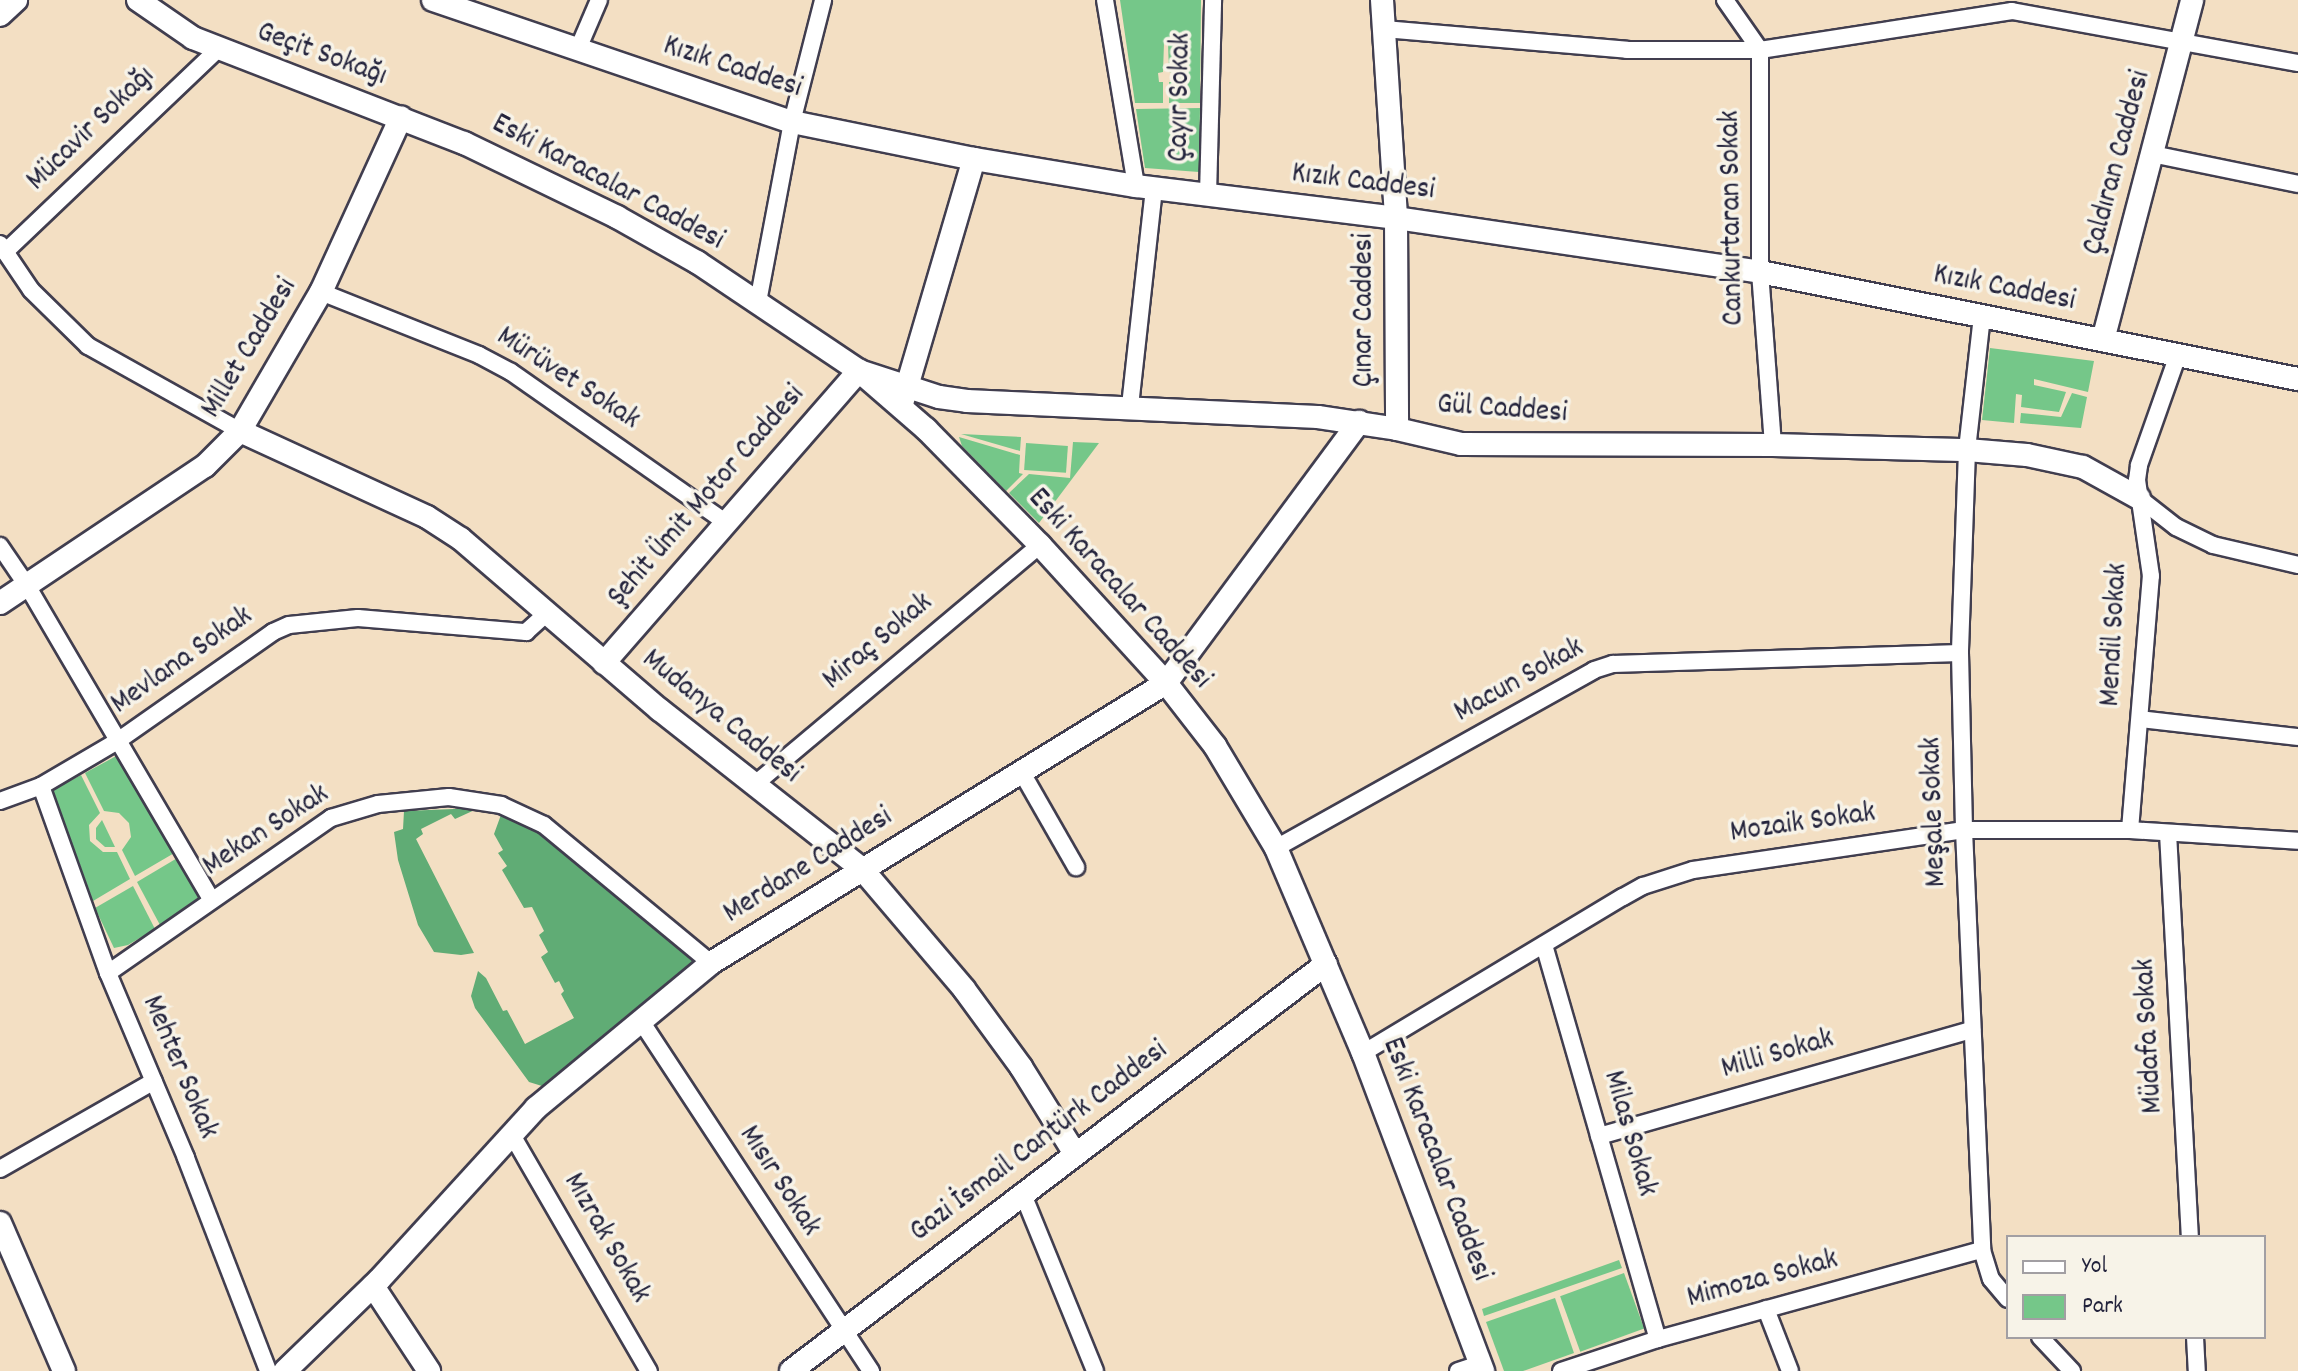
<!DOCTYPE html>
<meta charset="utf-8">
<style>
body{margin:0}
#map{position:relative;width:2298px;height:1371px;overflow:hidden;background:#f3dfc3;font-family:Dekko,sans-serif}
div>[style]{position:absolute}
.green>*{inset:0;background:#75c789;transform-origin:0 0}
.forest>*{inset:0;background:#60ac75}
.roads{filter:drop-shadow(2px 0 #413e4f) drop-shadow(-2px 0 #413e4f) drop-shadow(0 2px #413e4f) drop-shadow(0 -2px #413e4f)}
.minor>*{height:16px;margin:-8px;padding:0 8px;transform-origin:8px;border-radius:8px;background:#fff}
.tertiary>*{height:22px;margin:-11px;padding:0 11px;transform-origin:11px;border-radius:11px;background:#fff}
span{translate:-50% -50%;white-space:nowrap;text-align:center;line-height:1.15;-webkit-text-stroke:7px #f7f3e8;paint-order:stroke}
.street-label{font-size:30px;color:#22223b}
.legend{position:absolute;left:2006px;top:1235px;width:260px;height:104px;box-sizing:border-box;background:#f7f3e8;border:2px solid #a29fa3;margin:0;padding:10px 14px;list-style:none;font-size:24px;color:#22223b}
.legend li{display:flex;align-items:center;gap:16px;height:40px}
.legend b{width:40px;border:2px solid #a29fa3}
</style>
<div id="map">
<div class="green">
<div style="clip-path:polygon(1120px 0,1201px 0,1200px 103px,1169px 103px,1169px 82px,1173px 82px,1173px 73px,1169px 72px,1168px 43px,1164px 43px,1163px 72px,1158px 73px,1159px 82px,1163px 82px,1163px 103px,1135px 103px)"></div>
<div style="clip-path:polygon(1200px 108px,1199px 172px,1145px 168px,1136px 109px)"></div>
<div style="clip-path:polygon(1990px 348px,2094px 361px,2088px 392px,2034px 379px,2034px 385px,2066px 392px,2059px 412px,2021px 407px,2022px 395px,2016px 394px,2014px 423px,1982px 420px)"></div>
<div style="clip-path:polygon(2072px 393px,2087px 397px,2081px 428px,2020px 423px,2021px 413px,2061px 417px)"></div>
<div style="clip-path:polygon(961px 434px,1021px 437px,1020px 451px)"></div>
<div style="clip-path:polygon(959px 437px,1020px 455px,1019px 473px,1023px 474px,1006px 491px,962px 446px)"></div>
<div style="clip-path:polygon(1073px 442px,1099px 443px,1039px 523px,1009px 493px,1029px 474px,1070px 478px)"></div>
<div style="left:1026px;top:443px;width:42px;height:27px;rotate:4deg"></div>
<div style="clip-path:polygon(118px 755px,176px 852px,135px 876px,122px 850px,131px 837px,129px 823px,119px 813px,104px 811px,85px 773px)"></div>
<div style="clip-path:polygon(81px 775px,100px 813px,89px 825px,90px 841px,103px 852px,117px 852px,130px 879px,93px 901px,53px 790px)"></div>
<div style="clip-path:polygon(102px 820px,115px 847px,105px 847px,96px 839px,96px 828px)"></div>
<div style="clip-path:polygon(179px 857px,199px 890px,199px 897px,160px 925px,137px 882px)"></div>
<div style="clip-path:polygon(133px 886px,155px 929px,128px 945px,114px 948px,95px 908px)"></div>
<div style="clip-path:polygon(1619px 1260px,1622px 1268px,1484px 1316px,1482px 1309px)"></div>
<div style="left:1624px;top:1273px;width:59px;height:68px;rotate:70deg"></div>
<div style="clip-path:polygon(1555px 1298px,1574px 1353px,1523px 1371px,1504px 1371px,1486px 1322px)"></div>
</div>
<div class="forest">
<div style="clip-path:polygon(479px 808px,455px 819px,451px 814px,421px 829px,423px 834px,416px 839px,474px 953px,461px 955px,434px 952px,418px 925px,398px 860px,394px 832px,403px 829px,404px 811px)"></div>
<div style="clip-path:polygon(502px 812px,533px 826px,696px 962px,542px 1086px,529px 1082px,475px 1008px,471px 996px,478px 971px,486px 978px,503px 1011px,507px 1010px,525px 1044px,574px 1018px,561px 994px,564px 991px,559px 981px,555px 983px,541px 957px,548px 952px,539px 935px,544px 931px,532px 907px,524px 908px,502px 870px,507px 866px,498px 853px,503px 850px,494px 834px)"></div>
</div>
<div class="roads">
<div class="minor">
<div style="left:1105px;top:0;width:189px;rotate:80.5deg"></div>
<div style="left:1725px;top:0;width:61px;rotate:55deg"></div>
<div style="left:1760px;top:50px;width:222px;rotate:90deg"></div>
<div style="left:1760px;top:272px;width:173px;rotate:85.7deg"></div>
<div style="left:1384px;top:29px;width:244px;rotate:4.9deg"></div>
<div style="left:1627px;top:50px;width:133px"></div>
<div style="left:1760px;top:50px;width:255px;rotate:-8.8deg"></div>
<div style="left:2012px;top:11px;width:291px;rotate:10.3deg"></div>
<div style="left:578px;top:49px;width:53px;rotate:-66.8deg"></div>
<div style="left:2152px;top:154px;width:149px;rotate:11.6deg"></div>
<div style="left:1208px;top:195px;width:195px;rotate:-88.5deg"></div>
<div style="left:0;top:244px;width:55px;rotate:56deg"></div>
<div style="left:31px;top:290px;width:80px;rotate:44.5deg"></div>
<div style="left:88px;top:346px;width:174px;rotate:29.2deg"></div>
<div style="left:5px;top:252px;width:294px;rotate:-43.6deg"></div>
<div style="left:321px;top:292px;width:170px;rotate:21.7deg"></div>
<div style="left:479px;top:355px;width:36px;rotate:28deg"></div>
<div style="left:511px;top:372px;width:261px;rotate:35deg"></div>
<div style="left:758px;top:302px;width:183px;rotate:-79.3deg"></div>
<div style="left:792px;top:122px;width:126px;rotate:-75.7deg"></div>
<div style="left:1982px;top:316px;width:135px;rotate:96.4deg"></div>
<div style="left:1967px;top:450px;width:203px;rotate:92deg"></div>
<div style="left:1960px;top:653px;width:177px;rotate:88.7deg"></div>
<div style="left:1964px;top:830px;width:420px;rotate:87.5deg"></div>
<div style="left:1982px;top:1250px;width:30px;rotate:73deg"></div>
<div style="left:1991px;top:1279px;width:26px;rotate:50deg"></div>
<div style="left:1130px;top:406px;width:219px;rotate:-83.7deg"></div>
<div style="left:2139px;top:498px;width:47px;rotate:38.1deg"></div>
<div style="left:2176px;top:527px;width:41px;rotate:25.9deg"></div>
<div style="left:2213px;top:545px;width:87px;rotate:13.2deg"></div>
<div style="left:0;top:546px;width:50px;rotate:55.7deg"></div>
<div style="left:28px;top:587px;width:363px;rotate:59.6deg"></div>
<div style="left:2140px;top:719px;width:159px;rotate:6.5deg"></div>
<div style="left:1021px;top:771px;width:111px;rotate:60.2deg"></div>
<div style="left:754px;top:785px;width:373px;rotate:-40deg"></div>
<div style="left:41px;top:786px;width:199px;rotate:70.3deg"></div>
<div style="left:108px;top:973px;width:201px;rotate:67.1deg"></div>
<div style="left:186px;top:1158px;width:228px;rotate:68.9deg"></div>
<div style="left:0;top:801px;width:44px;rotate:-20.1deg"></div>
<div style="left:41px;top:786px;width:91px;rotate:-30.5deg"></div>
<div style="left:119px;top:740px;width:188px;rotate:-35deg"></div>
<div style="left:273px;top:632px;width:17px;rotate:-24deg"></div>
<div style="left:289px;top:625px;width:69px;rotate:-5.8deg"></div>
<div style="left:358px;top:618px;width:169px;rotate:4.8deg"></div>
<div style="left:526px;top:632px;width:30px;rotate:-42deg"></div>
<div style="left:2130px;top:830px;width:255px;rotate:-85.3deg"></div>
<div style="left:2151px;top:576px;width:97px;rotate:-98.3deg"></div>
<div style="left:2137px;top:480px;width:15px;rotate:-82deg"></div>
<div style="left:2139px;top:465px;width:117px;rotate:-70.5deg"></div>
<div style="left:2168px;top:833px;width:405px;rotate:86.9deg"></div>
<div style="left:1276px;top:848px;width:364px;rotate:-29.2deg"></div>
<div style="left:1594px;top:670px;width:20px;rotate:-18deg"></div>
<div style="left:1613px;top:664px;width:347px;rotate:-1.8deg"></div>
<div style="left:1544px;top:945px;width:410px;rotate:73.9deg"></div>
<div style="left:108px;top:973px;width:272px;rotate:-34.8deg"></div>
<div style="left:331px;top:818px;width:49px;rotate:-16.6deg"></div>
<div style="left:378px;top:804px;width:71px;rotate:-5.6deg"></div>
<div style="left:449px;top:797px;width:53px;rotate:8.7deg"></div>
<div style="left:501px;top:805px;width:47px;rotate:24.9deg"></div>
<div style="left:544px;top:825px;width:217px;rotate:39.6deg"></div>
<div style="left:641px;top:1021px;width:419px;rotate:56.7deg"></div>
<div style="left:1363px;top:1053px;width:303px;rotate:-31deg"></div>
<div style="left:1623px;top:897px;width:23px;rotate:-29deg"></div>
<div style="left:1643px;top:886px;width:52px;rotate:-17.7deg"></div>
<div style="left:1693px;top:870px;width:274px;rotate:-8.4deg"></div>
<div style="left:1964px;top:830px;width:166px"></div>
<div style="left:2130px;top:830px;width:168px;rotate:3.7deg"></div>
<div style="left:512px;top:1135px;width:273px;rotate:59.9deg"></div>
<div style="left:1599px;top:1136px;width:388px;rotate:-15.9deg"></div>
<div style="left:0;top:1169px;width:177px;rotate:-29.7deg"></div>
<div style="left:1022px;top:1192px;width:193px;rotate:67.8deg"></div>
<div style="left:1766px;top:1309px;width:66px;rotate:68.8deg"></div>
<div style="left:2040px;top:1337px;width:47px;rotate:46.7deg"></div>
<div style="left:2195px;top:1337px;width:34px;rotate:87deg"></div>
<div style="left:1458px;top:1371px;width:23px;rotate:-18deg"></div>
<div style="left:1561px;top:1371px;width:102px;rotate:-18.3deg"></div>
<div style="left:1658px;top:1339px;width:336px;rotate:-15.4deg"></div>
</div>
<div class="tertiary">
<div style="left:138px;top:0;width:67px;rotate:34.6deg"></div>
<div style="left:193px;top:38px;width:291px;rotate:21.2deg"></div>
<div style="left:464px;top:143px;width:170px;rotate:25.8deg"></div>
<div style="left:617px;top:217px;width:92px;rotate:29.4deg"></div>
<div style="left:697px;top:262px;width:195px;rotate:33.9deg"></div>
<div style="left:859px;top:371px;width:89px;rotate:40.9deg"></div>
<div style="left:926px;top:429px;width:163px;rotate:45.5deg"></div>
<div style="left:1040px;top:545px;width:187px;rotate:47.6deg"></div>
<div style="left:1166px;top:683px;width:80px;rotate:52.1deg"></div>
<div style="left:1215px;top:746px;width:119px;rotate:59.1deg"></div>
<div style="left:1276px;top:848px;width:223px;rotate:67deg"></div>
<div style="left:1363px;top:1053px;width:340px;rotate:69.3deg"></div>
<div style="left:433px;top:0;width:379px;rotate:18.8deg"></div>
<div style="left:792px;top:122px;width:186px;rotate:11.5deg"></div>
<div style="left:974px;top:159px;width:164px;rotate:9.5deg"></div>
<div style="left:1136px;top:186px;width:262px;rotate:7deg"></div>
<div style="left:1396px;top:218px;width:368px;rotate:8.4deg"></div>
<div style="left:1760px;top:272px;width:549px;rotate:11.25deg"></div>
<div style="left:1382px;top:0;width:218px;rotate:86.3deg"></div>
<div style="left:1396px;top:218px;width:211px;rotate:89.7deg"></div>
<div style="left:0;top:15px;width:22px;rotate:-43deg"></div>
<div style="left:2103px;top:340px;width:351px;rotate:-75.3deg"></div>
<div style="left:903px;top:400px;width:251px;rotate:-73.6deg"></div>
<div style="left:240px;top:431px;width:206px;rotate:24.7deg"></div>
<div style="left:427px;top:517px;width:40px;rotate:32.9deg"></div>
<div style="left:461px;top:539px;width:262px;rotate:40.7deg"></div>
<div style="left:660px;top:710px;width:257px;rotate:38.2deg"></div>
<div style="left:862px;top:869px;width:157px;rotate:49.6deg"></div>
<div style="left:964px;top:989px;width:97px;rotate:53.8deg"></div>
<div style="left:1021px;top:1067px;width:100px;rotate:58.1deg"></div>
<div style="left:0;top:603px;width:247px;rotate:-33.8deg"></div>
<div style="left:205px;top:466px;width:49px;rotate:-45deg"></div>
<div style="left:240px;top:431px;width:161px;rotate:-59.8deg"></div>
<div style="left:321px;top:292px;width:192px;rotate:-65.4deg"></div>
<div style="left:604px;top:663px;width:388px;rotate:-48.9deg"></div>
<div style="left:859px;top:371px;width:84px;rotate:18deg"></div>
<div style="left:939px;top:397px;width:28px;rotate:8deg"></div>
<div style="left:967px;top:401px;width:351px;rotate:2.6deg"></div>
<div style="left:1318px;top:417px;width:80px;rotate:8.6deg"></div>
<div style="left:1397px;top:429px;width:66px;rotate:13.2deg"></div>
<div style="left:1461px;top:444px;width:312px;rotate:0.2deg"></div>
<div style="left:1773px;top:445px;width:194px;rotate:1.5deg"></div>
<div style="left:1967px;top:450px;width:60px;rotate:4.8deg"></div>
<div style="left:2027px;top:455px;width:57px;rotate:12.1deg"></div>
<div style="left:2083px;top:467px;width:64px;rotate:29deg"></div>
<div style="left:0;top:1223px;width:161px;rotate:66.6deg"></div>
<div style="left:373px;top:1286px;width:102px;rotate:56.6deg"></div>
<div style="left:285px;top:1371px;width:131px;rotate:-44.1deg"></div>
<div style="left:379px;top:1280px;width:233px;rotate:-47.6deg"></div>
<div style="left:536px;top:1108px;width:227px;rotate:-39.6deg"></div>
<div style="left:711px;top:963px;width:534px;rotate:-31.61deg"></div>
<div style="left:1166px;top:683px;width:325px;rotate:-53.5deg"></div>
<div style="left:791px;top:1371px;width:672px;rotate:-37.26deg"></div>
</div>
</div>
<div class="street-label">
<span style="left:321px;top:56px;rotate:20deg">Geçit Sokağı</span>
<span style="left:732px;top:69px;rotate:18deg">Kızık Caddesi</span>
<span style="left:1182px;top:97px;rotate:-89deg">Çayır Sokak</span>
<span style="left:92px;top:130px;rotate:-44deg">Mücavir Sokağı</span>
<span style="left:2119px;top:163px;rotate:-75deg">Çaldıran Caddesi</span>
<span style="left:607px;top:184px;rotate:28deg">Eski Karacalar Caddesi</span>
<span style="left:1363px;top:184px;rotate:7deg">Kızık Caddesi</span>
<span style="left:1734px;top:218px;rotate:-91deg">Cankurtaran Sokak</span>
<span style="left:2004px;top:290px;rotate:11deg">Kızık Caddesi</span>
<span style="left:1366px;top:310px;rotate:-90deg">Çınar Caddesi</span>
<span style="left:251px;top:349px;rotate:-59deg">Millet Caddesi</span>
<span style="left:567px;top:380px;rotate:33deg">Mürüvet Sokak</span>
<span style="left:1502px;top:411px;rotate:4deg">Gül Caddesi</span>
<span style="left:708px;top:497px;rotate:-49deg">Şehit Ümit Motor Caddesi</span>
<span style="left:1118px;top:590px;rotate:48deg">Eski Karacalar Caddesi</span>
<span style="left:2116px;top:635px;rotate:-87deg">Mendil Sokak</span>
<span style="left:879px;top:643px;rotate:-40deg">Miraç Sokak</span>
<span style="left:183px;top:662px;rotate:-35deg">Mevlana Sokak</span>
<span style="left:1520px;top:682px;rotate:-29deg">Macun Sokak</span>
<span style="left:720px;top:718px;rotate:39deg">Mudanya Caddesi</span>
<span style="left:1936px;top:812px;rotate:-92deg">Meşale Sokak</span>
<span style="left:1803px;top:825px;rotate:-8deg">Mozaik Sokak</span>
<span style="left:267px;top:832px;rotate:-33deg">Mekan Sokak</span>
<span style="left:809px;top:867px;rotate:-32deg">Merdane Caddesi</span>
<span style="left:2151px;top:1036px;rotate:-93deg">Müdafa Sokak</span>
<span style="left:1778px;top:1056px;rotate:-16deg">Milli Sokak</span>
<span style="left:178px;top:1068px;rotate:67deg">Mehter Sokak</span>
<span style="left:1628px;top:1134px;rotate:74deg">Milas Sokak</span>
<span style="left:1040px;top:1143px;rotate:-37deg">Gazi İsmail Cantürk Caddesi</span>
<span style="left:1435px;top:1160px;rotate:69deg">Eski Karacalar Caddesi</span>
<span style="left:778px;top:1182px;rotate:57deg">Mısır Sokak</span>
<span style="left:605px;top:1239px;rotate:60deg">Mızrak Sokak</span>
<span style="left:1763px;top:1281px;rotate:-15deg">Mimoza Sokak</span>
</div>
<ul class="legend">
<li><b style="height:10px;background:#fff"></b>Yol</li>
<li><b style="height:22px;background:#75c789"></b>Park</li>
</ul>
</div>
